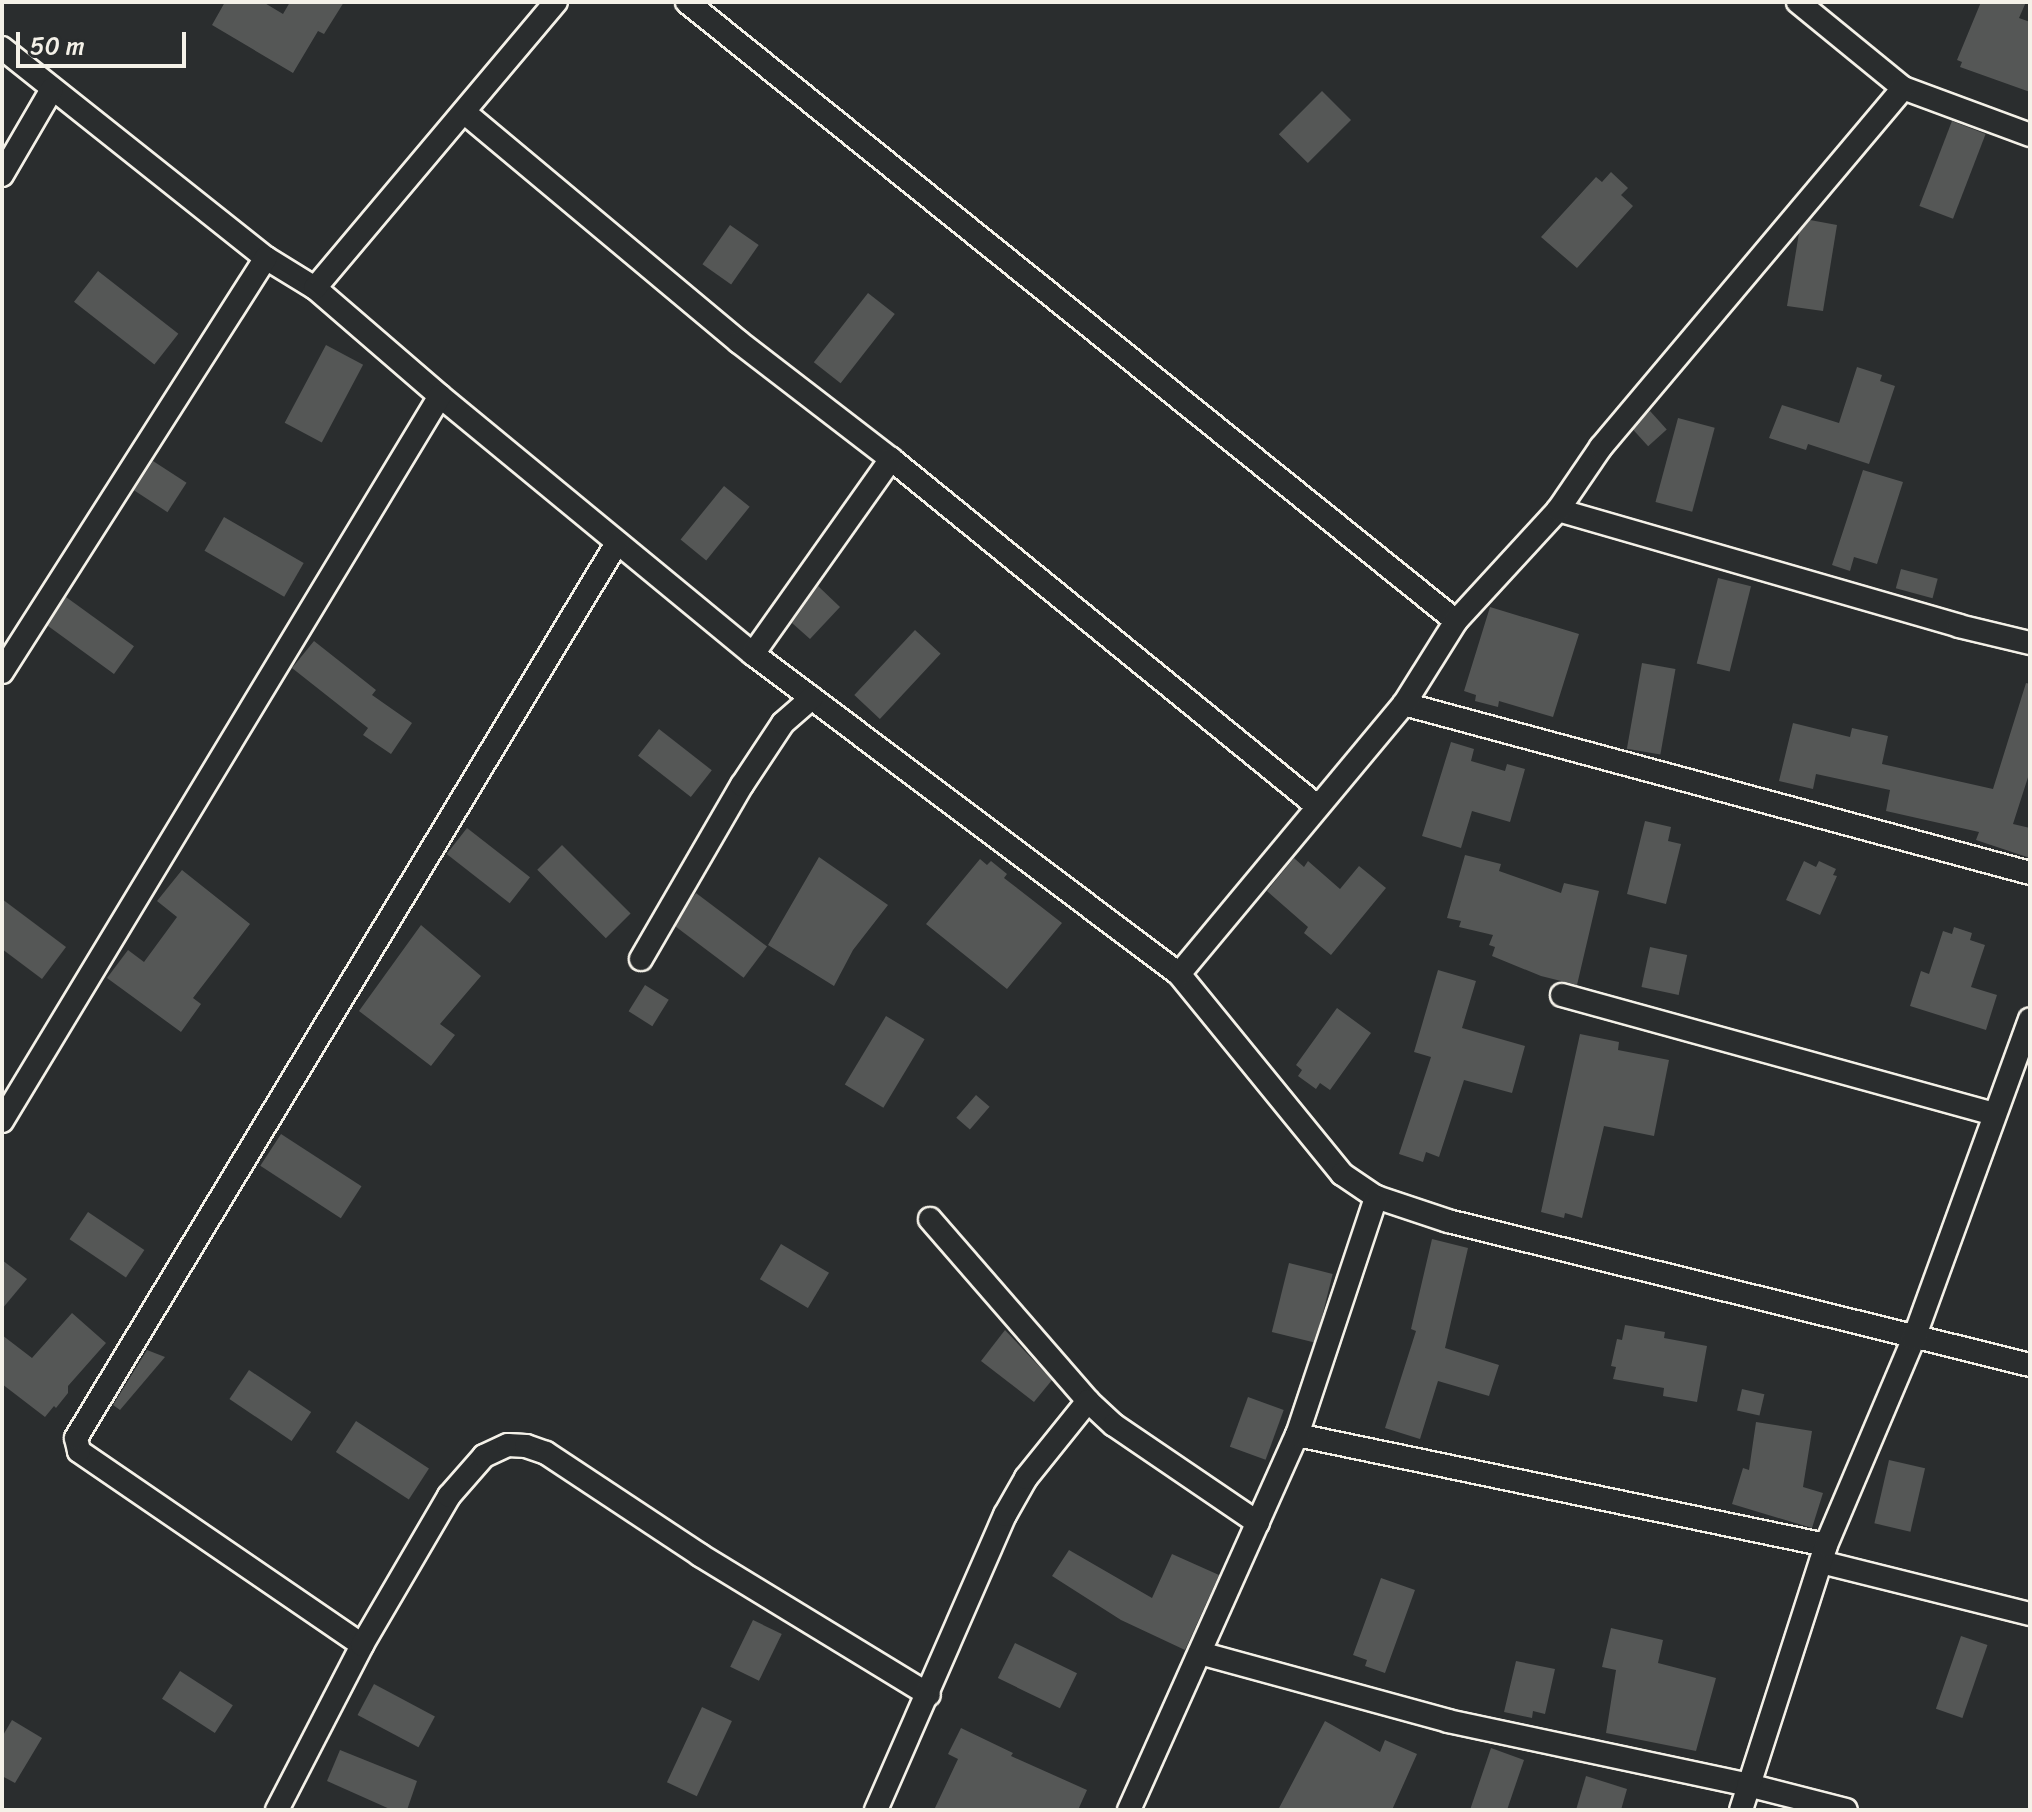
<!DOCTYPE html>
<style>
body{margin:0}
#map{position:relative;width:2032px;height:1812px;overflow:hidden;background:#2a2d2e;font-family:Sriracha,sans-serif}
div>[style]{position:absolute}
.building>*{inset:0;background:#555756;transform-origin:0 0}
.roads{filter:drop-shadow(2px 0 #f4f1e8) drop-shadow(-2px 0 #f4f1e8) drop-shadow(0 2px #f4f1e8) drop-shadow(0 -2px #f4f1e8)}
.street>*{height:22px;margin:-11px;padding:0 11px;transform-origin:11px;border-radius:11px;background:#2a2d2e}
span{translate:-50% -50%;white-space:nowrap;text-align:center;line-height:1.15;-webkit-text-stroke:6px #2a2d2e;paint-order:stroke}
.frame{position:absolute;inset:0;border:4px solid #f4f1e8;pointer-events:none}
.scale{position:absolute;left:16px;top:32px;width:170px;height:36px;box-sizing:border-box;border:4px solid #f4f1e8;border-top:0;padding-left:10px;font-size:24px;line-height:28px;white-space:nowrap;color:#f4f1e8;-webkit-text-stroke:6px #2a2d2e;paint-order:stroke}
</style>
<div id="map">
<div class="building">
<div style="clip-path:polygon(225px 2px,263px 2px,283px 14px,290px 2px,344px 2px,324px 34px,318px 31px,293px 73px,212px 25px)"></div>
<div style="clip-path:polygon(1981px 2px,2026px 2px,2019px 18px,2030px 22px,2030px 92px,1960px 67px,1962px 62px,1957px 60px)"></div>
<div style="left:1322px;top:91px;width:41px;height:61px;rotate:45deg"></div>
<div style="left:1952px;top:121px;width:36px;height:91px;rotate:21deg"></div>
<div style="clip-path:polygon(1611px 172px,1628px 188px,1621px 195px,1633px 206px,1577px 268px,1541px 237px,1596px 177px,1602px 182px)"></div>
<div style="clip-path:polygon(1810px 220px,1837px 225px,1823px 311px,1787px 306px,1799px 233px)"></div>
<div style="left:730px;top:225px;width:35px;height:48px;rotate:35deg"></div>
<div style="left:98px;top:271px;width:102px;height:39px;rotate:38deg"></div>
<div style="left:868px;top:293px;width:34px;height:88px;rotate:38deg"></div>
<div style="left:326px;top:345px;width:42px;height:88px;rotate:28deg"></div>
<div style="clip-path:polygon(1857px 367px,1882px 375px,1880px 381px,1895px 386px,1869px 464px,1808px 444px,1806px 450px,1769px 438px,1782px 405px,1839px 423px)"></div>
<div style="left:1650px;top:411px;width:25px;height:25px;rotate:48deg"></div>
<div style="left:1678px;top:418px;width:38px;height:87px;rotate:15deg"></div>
<div style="left:153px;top:461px;width:40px;height:35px;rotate:33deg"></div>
<div style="clip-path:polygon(1863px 470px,1903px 482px,1877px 564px,1854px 557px,1850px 571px,1832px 565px)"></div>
<div style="left:724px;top:486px;width:33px;height:69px;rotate:39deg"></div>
<div style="left:224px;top:517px;width:92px;height:39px;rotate:30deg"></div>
<div style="left:1901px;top:569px;width:38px;height:20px;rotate:15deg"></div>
<div style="left:1718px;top:578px;width:34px;height:88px;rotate:14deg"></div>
<div style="clip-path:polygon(818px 586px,840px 607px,810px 639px,792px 623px)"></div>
<div style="left:66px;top:597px;width:84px;height:34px;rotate:36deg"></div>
<div style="clip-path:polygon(1490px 607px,1579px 634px,1553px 717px,1499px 701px,1498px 707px,1475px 701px,1476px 695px,1464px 691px)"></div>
<div style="left:915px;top:630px;width:35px;height:89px;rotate:43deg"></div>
<div style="clip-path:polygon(314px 641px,376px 690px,372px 695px,412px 723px,391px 754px,363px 735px,368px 728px,292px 668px)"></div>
<div style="left:1642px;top:663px;width:34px;height:87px;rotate:10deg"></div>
<div style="clip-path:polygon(2026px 683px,2030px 684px,2030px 771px,2013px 824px,2030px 828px,2030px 858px,1976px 840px,1979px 832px,1886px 811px,1890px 790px,1816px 774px,1813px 789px,1779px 781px,1793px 723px,1850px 737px,1852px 728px,1888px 736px,1882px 764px,1993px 789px)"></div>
<div style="left:659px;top:729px;width:67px;height:34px;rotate:38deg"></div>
<div style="clip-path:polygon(1451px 742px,1474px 749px,1471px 761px,1505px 771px,1507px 764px,1525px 769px,1510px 822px,1472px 811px,1461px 848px,1422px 836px)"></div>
<div style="clip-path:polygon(1645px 821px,1671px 827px,1668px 841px,1681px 844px,1666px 904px,1627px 894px)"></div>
<div style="left:467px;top:828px;width:80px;height:33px;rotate:38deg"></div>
<div style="left:562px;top:845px;width:97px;height:35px;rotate:45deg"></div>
<div style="clip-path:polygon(1465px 855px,1501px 864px,1499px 871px,1561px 893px,1564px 883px,1599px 891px,1577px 985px,1541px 976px,1492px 956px,1495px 947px,1489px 945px,1493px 935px,1459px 927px,1461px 921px,1447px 918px)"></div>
<div style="clip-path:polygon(819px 857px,888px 905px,853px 950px,834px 986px,768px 945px)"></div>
<div style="clip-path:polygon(1294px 858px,1304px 867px,1308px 861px,1340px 889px,1359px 866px,1386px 888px,1331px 955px,1304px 933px,1308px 927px,1267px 891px)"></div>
<div style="clip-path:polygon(980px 859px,987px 865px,991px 861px,1007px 874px,1004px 878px,1062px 923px,1007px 989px,926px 924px)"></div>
<div style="clip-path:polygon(1804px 861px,1816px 867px,1819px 861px,1836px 869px,1833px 875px,1837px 876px,1820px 915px,1786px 900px)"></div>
<div style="clip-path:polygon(182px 870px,250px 924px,193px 998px,201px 1004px,181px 1032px,107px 978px,128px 950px,144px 962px,177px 917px,157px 901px)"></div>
<div style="left:696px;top:893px;width:89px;height:39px;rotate:37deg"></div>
<div style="clip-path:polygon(2px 899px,66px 947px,42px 979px,2px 949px)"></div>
<div style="clip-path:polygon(421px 925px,481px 976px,440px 1024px,455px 1035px,431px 1066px,359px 1011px)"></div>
<div style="clip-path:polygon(1954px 927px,1972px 933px,1970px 940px,1985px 945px,1971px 987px,1997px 995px,1986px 1030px,1910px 1006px,1921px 971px,1929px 974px,1943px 931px,1952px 934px)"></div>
<div style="left:1650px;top:947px;width:38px;height:41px;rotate:12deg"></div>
<div style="clip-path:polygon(1438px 970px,1476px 981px,1462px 1028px,1525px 1046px,1512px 1093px,1464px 1080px,1439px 1157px,1426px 1152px,1423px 1162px,1399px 1154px,1431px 1057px,1414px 1052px)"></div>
<div style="left:645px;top:985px;width:28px;height:31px;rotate:32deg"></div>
<div style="clip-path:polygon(1337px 1008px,1371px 1033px,1330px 1090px,1320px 1083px,1316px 1089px,1298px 1076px,1302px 1070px,1296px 1065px)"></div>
<div style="left:886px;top:1016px;width:45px;height:80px;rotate:31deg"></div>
<div style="clip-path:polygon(1580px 1034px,1619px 1042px,1618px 1050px,1669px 1060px,1654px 1136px,1604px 1126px,1582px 1218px,1565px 1213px,1564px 1218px,1541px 1212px)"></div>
<div style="left:976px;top:1095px;width:18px;height:30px;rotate:41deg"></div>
<div style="left:281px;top:1134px;width:96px;height:38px;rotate:33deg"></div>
<div style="left:88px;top:1212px;width:68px;height:33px;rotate:34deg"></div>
<div style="clip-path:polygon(1432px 1239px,1468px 1248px,1445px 1348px,1499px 1365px,1489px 1396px,1438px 1381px,1420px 1439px,1385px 1428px,1416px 1331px,1411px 1329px)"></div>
<div style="left:781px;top:1244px;width:56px;height:41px;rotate:31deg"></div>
<div style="clip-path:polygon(2px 1260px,27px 1279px,2px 1309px)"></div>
<div style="left:1289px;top:1263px;width:45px;height:71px;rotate:14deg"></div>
<div style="clip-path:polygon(72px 1313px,106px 1343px,68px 1386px,68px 1393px,56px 1408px,54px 1406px,45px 1417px,2px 1384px,2px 1335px,32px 1358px)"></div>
<div style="clip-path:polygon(1625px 1325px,1665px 1332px,1664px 1338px,1707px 1346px,1697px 1402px,1663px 1396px,1664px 1388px,1613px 1379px,1616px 1367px,1611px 1366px,1617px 1339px,1622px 1340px)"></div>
<div style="clip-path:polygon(1005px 1330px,1052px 1380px,1034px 1402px,981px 1361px)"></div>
<div style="clip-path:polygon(147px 1350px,165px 1357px,120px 1410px,113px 1405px)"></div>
<div style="left:249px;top:1370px;width:75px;height:35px;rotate:34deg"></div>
<div style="left:1742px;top:1389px;width:23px;height:22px;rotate:13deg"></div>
<div style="left:1248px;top:1397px;width:38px;height:53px;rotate:20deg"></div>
<div style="left:356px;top:1421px;width:87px;height:37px;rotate:33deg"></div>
<div style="clip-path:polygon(1756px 1422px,1812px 1431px,1803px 1487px,1823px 1493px,1812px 1528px,1732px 1504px,1743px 1468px,1749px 1470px)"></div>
<div style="left:1889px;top:1460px;width:37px;height:65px;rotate:13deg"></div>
<div style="clip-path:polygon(1069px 1550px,1152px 1598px,1172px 1554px,1219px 1575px,1185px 1650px,1121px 1620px,1052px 1576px)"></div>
<div style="clip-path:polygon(1381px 1578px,1415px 1590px,1385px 1673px,1365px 1666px,1367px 1660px,1353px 1655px)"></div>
<div style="left:753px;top:1620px;width:32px;height:52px;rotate:26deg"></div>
<div style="clip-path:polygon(1611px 1628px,1663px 1640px,1658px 1663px,1716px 1678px,1696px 1751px,1606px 1733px,1616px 1670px,1602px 1667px)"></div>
<div style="left:1961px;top:1636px;width:28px;height:77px;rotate:19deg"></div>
<div style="left:1015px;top:1643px;width:69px;height:39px;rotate:26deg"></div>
<div style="clip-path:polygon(1516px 1661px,1555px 1669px,1545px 1714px,1533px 1711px,1532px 1718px,1504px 1712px)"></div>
<div style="left:180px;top:1671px;width:63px;height:33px;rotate:33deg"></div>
<div style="left:374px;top:1684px;width:69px;height:35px;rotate:28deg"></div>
<div style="left:702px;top:1707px;width:33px;height:83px;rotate:25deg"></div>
<div style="clip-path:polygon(12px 1720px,42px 1738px,15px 1783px,2px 1776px,2px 1737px)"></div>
<div style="clip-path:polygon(1325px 1721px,1380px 1752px,1385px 1740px,1417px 1754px,1392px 1810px,1278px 1810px)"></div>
<div style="clip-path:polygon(961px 1728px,1013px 1753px,1011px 1756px,1087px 1790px,1078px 1810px,934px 1810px,958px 1759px,948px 1754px)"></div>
<div style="clip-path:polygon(1491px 1748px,1524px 1760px,1507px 1810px,1470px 1810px)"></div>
<div style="clip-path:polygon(340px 1750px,417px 1781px,407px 1810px,392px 1810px,327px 1781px)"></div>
<div style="clip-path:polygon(1586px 1776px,1627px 1789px,1621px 1810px,1576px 1810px)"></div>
</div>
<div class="roads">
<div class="street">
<div style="left:687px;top:2px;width:987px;rotate:38.83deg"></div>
<div style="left:1798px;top:2px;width:136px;rotate:39.3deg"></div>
<div style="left:1903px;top:88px;width:135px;rotate:20.3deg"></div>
<div style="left:2px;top:48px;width:337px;rotate:38.5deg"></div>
<div style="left:266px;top:258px;width:57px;rotate:31.5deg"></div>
<div style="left:315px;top:288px;width:165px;rotate:40.8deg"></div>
<div style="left:440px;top:396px;width:406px;rotate:39.5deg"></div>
<div style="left:753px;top:654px;width:533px;rotate:36.91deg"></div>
<div style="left:1179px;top:974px;width:258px;rotate:50.8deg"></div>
<div style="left:1342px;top:1174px;width:41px;rotate:34.1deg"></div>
<div style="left:1376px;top:1197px;width:76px;rotate:18.4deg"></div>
<div style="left:1448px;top:1221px;width:600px;rotate:13.9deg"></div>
<div style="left:464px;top:112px;width:359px;rotate:39.9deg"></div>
<div style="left:739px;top:342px;width:192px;rotate:37.6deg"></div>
<div style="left:891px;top:459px;width:549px;rotate:39.16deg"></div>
<div style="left:2px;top:175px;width:99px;rotate:-59.8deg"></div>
<div style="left:315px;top:288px;width:374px;rotate:-49.9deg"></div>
<div style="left:1558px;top:510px;width:417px;rotate:16.1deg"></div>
<div style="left:1959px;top:626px;width:73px;rotate:13.5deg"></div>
<div style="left:753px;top:654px;width:239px;rotate:-54.7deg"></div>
<div style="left:2px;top:672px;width:491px;rotate:-57.5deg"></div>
<div style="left:1404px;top:704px;width:648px;rotate:15.11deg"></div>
<div style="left:641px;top:959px;width:201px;rotate:-59.9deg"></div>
<div style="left:742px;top:785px;width:74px;rotate:-56.5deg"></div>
<div style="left:783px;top:723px;width:38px;rotate:-41deg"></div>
<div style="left:1179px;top:974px;width:351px;rotate:-50.2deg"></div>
<div style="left:1404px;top:704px;width:98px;rotate:-57.9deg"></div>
<div style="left:1456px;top:621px;width:151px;rotate:-47.4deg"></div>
<div style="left:1558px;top:510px;width:76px;rotate:-55.7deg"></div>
<div style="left:1601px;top:447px;width:469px;rotate:-49.9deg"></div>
<div style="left:1562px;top:995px;width:447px;rotate:15.4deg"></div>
<div style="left:2px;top:1121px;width:847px;rotate:-58.86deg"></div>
<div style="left:930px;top:1219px;width:241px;rotate:49deg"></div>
<div style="left:1297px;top:1435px;width:540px;rotate:11.75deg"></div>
<div style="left:1821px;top:1562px;width:215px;rotate:14deg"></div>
<div style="left:362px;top:1645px;width:343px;rotate:-145.6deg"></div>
<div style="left:79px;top:1451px;width:13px;rotate:-103deg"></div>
<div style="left:76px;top:1438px;width:1046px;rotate:-58.85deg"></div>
<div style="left:1200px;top:1653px;width:257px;rotate:15.3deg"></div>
<div style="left:1448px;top:1721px;width:307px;rotate:12deg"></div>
<div style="left:1748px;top:1785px;width:101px;rotate:14.3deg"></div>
<div style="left:277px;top:1810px;width:186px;rotate:-62.7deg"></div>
<div style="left:362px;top:1645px;width:173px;rotate:-59.7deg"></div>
<div style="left:449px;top:1496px;width:53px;rotate:-48.8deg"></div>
<div style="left:484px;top:1456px;width:26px;rotate:-25deg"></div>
<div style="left:508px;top:1445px;width:18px;rotate:3deg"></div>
<div style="left:526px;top:1446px;width:21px;rotate:19deg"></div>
<div style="left:546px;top:1453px;width:185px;rotate:33.5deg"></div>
<div style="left:700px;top:1555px;width:268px;rotate:31.4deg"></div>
<div style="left:876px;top:1810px;width:322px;rotate:-66.4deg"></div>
<div style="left:1005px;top:1515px;width:43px;rotate:-60.4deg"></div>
<div style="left:1026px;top:1478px;width:99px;rotate:-51.2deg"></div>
<div style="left:1088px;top:1401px;width:35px;rotate:43deg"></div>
<div style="left:1114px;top:1425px;width:174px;rotate:34.2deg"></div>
<div style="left:1129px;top:1810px;width:411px;rotate:-65.9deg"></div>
<div style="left:1297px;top:1435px;width:251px;rotate:-71.6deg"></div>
<div style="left:1741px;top:1810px;width:278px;rotate:-72.2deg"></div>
<div style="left:1826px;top:1545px;width:225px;rotate:-67deg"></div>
<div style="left:1914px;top:1338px;width:339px;rotate:-70deg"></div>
</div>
</div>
<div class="frame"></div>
<div class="scale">50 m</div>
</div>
